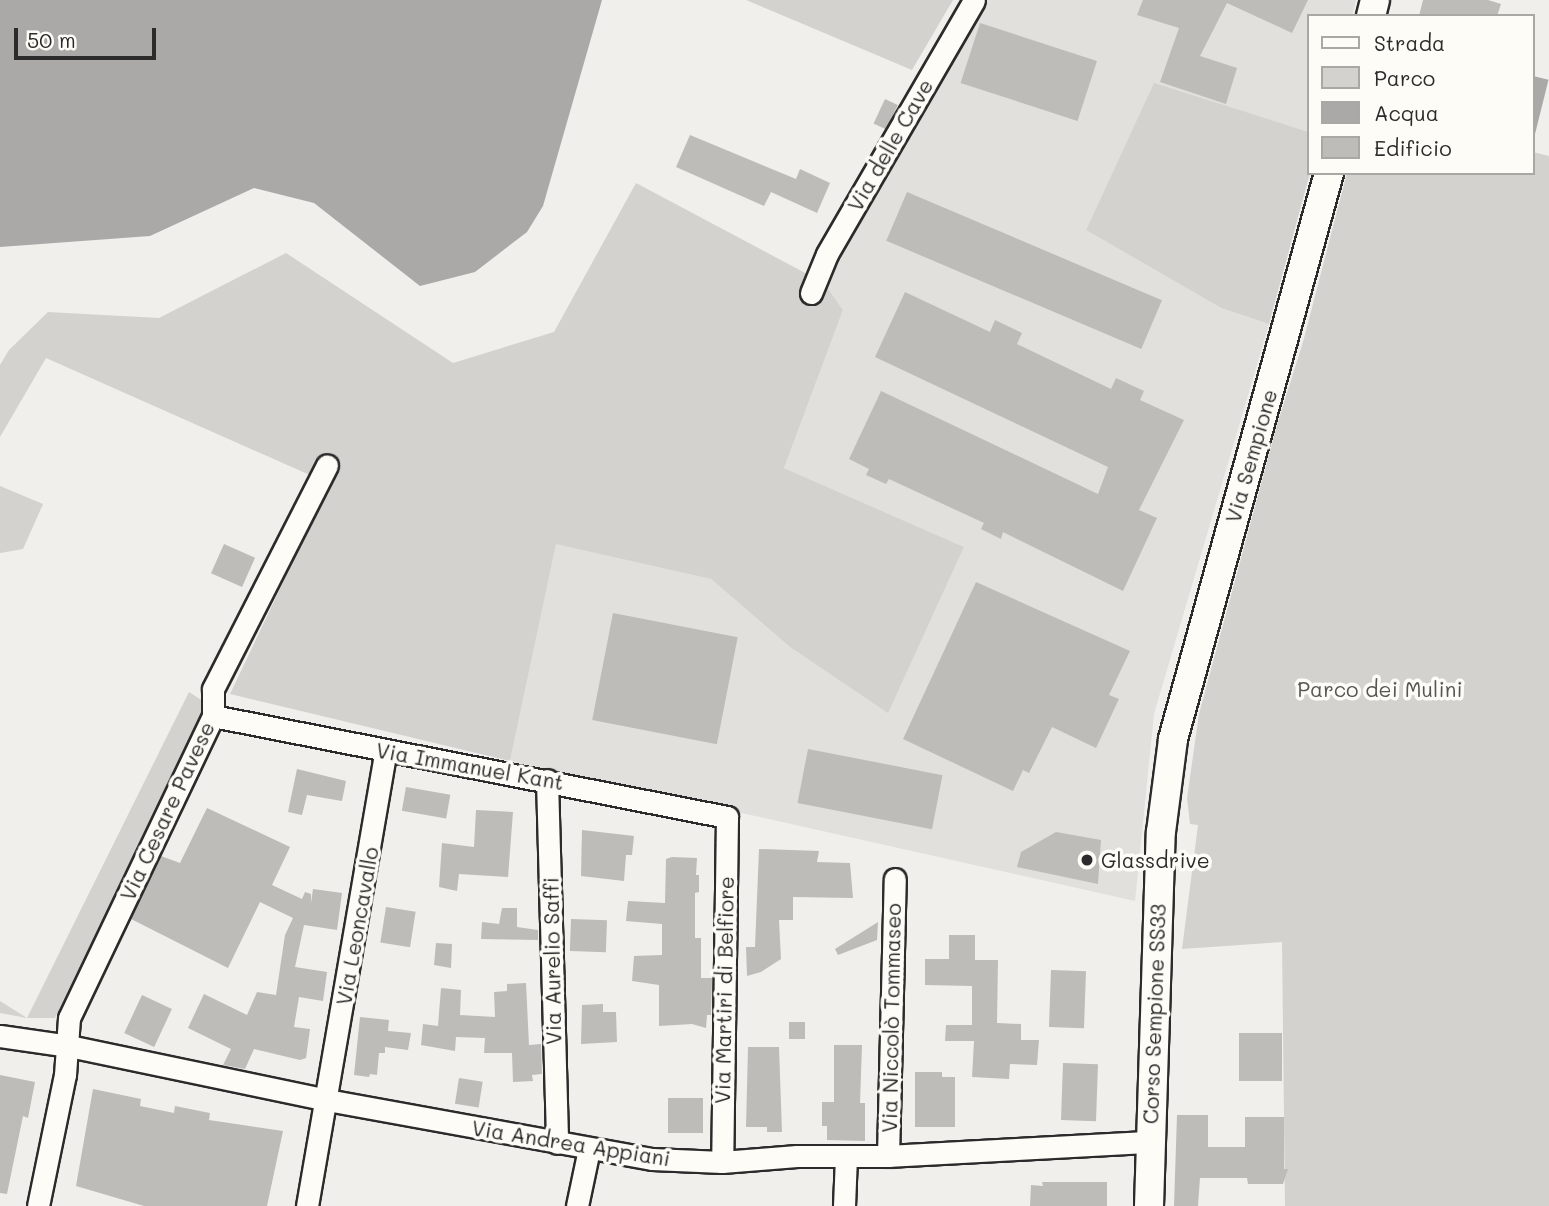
<!DOCTYPE html>
<meta charset="utf-8">
<style>
body{margin:0}
#map{position:relative;width:1549px;height:1206px;overflow:hidden;background:#f0efeb;font-family:Mali,sans-serif}
div>[style]{position:absolute}
.built>*{inset:0;background:#e1e0dc}
.green>*{inset:0;background:#d3d2cf}
.water>*{inset:0;background:#aaa9a7;transform-origin:0 0}
.building>*{inset:0;background:#bdbcb8;transform-origin:0 0}
.roads{filter:drop-shadow(2px 0 #2b2b2b) drop-shadow(-2px 0 #2b2b2b) drop-shadow(0 2px #2b2b2b) drop-shadow(0 -2px #2b2b2b)}
.minor>*{height:21px;margin:-10.5px;padding:0 10.5px;transform-origin:10.5px;border-radius:10.5px;background:#fdfcf7}
.major>*{height:28px;margin:-14px;padding:0 14px;transform-origin:14px;border-radius:14px;background:#fdfcf7}
.dots>*{width:19px;height:19px;translate:-50% -50%;box-sizing:border-box;border:4px solid #fdfcf7;border-radius:50%}
span{translate:-50% -50%;white-space:nowrap;text-align:center;line-height:1.15;-webkit-text-stroke:7px #fdfcf7;paint-order:stroke}
.street-label{font-size:21px;color:#2b2b2b}
.park-label{font-size:21px;color:#555554}
.poi-label{font-size:21px;color:#2b2b2b}
.left{translate:0 -50%;text-align:left}
.legend{position:absolute;left:1307px;top:14px;width:228px;height:161px;box-sizing:border-box;background:#fdfcf7;border:2px solid #a9a8a5;margin:0;padding:9px 12px;list-style:none;font-size:21px;color:#2b2b2b}
.legend li{display:flex;align-items:center;gap:14px;height:35px}
.legend b{width:35px;border:2px solid #a9a8a5}
.scale{position:absolute;left:14px;top:28px;width:142px;height:32px;box-sizing:border-box;border:4px solid #2b2b2b;border-top:0;padding-left:9px;font-size:21px;line-height:24px;white-space:nowrap;color:#2b2b2b;-webkit-text-stroke:5px #fdfcf7;paint-order:stroke}
</style>
<div id="map">
<div class="built">
<div style="clip-path:polygon(984px 0,1356px 0,1352px 16px,1309px 16px,1309px 132px,1154px 84px,1086px 230px,1221px 308px,1269px 324px,1154px 714px,1135px 901px,510px 761px,556px 543px,711px 579px,790px 647px,888px 712px,964px 547px,784px 468px,843px 310px,824px 283px)"></div>
</div>
<div class="green">
<div style="clip-path:polygon(746px 0,953px 0,912px 70px)"></div>
<div style="clip-path:polygon(1154px 83px,1309px 132px,1310px 173px,1269px 324px,1221px 308px,1086px 230px)"></div>
<div style="clip-path:polygon(1533px 152px,1549px 156px,1549px 1206px,1285px 1206px,1282px 942px,1182px 949px,1198px 825px,1190px 824px,1187px 798px,1199px 714px,1277px 425px,1303px 342px,1347px 173px,1533px 173px)"></div>
<div style="clip-path:polygon(636px 183px,824px 283px,843px 310px,784px 468px,964px 547px,888px 713px,790px 647px,711px 579px,556px 544px,510px 761px,230px 694px,330px 484px,46px 358px,0 437px,0 365px,9px 350px,48px 312px,159px 318px,286px 253px,453px 363px,554px 332px)"></div>
<div style="clip-path:polygon(0 486px,43px 504px,23px 549px,0 553px)"></div>
<div style="clip-path:polygon(189px 692px,203px 701px,202px 711px,55px 1018px,27px 1018px,0 1013px,0 1001px,27px 1018px)"></div>
</div>
<div class="water">
<div style="clip-path:polygon(0 0,602px 0,543px 206px,527px 232px,475px 272px,420px 286px,314px 203px,254px 188px,150px 236px,0 247px)"></div>
<div style="left:1533px;top:76px;width:16px;height:61px;rotate:14deg"></div>
</div>
<div class="building">
<div style="clip-path:polygon(1143px 0,1308px 0,1292px 33px,1227px 3px,1200px 56px,1237px 68px,1226px 104px,1160px 82px,1179px 28px,1137px 15px)"></div>
<div style="clip-path:polygon(1423px 0,1488px 0,1501px 4px,1497px 16px,1419px 16px)"></div>
<div style="left:980px;top:23px;width:123px;height:63px;rotate:18deg"></div>
<div style="left:885px;top:99px;width:14px;height:27px;rotate:25deg"></div>
<div style="clip-path:polygon(690px 135px,796px 179px,800px 169px,830px 183px,817px 213px,771px 192px,764px 206px,676px 167px)"></div>
<div style="left:907px;top:192px;width:277px;height:53px;rotate:23deg"></div>
<div style="clip-path:polygon(905px 292px,990px 332px,995px 320px,1022px 333px,1017px 344px,1111px 389px,1116px 378px,1144px 391px,1140px 400px,1184px 420px,1139px 510px,1157px 518px,1123px 591px,1003px 532px,1001px 539px,981px 529px,984px 523px,889px 479px,886px 484px,866px 475px,869px 469px,849px 459px,881px 391px,1098px 494px,1108px 467px,875px 357px)"></div>
<div style="left:224px;top:544px;width:34px;height:32px;rotate:24deg"></div>
<div style="clip-path:polygon(976px 582px,1130px 651px,1109px 695px,1119px 699px,1096px 748px,1052px 727px,1029px 773px,1023px 770px,1013px 791px,903px 739px)"></div>
<div style="left:613px;top:613px;width:127px;height:109px;rotate:11deg"></div>
<div style="left:808px;top:749px;width:137px;height:55px;rotate:11deg"></div>
<div style="clip-path:polygon(297px 769px,346px 781px,342px 801px,307px 795px,302px 815px,288px 812px)"></div>
<div style="left:406px;top:787px;width:45px;height:24px;rotate:10deg"></div>
<div style="clip-path:polygon(207px 808px,290px 847px,272px 885px,302px 899px,305px 892px,311px 894px,311px 903px,313px 889px,342px 893px,337px 930px,304px 925px,295px 967px,327px 972px,323px 1001px,299px 997px,294px 1027px,310px 1029px,306px 1058px,300px 1060px,254px 1049px,245px 1069px,223px 1065px,231px 1049px,188px 1028px,204px 994px,247px 1015px,257px 992px,276px 995px,285px 935px,293px 918px,260px 902px,228px 968px,131px 919px,161px 856px,180px 863px)"></div>
<div style="clip-path:polygon(476px 810px,513px 812px,508px 877px,459px 874px,457px 891px,439px 887px,442px 843px,474px 847px)"></div>
<div style="clip-path:polygon(582px 830px,634px 836px,632px 855px,626px 855px,624px 881px,581px 876px)"></div>
<div style="clip-path:polygon(1056px 832px,1101px 840px,1098px 884px,1017px 867px,1021px 852px)"></div>
<div style="clip-path:polygon(759px 849px,819px 851px,817px 862px,850px 863px,853px 898px,793px 897px,793px 920px,779px 920px,781px 959px,761px 972px,747px 976px,746px 947px,755px 947px)"></div>
<div style="clip-path:polygon(672px 857px,697px 858px,696px 875px,699px 875px,699px 892px,695px 893px,695px 938px,701px 938px,701px 978px,712px 978px,711px 1015px,707px 1015px,706px 1028px,692px 1024px,659px 1026px,659px 985px,632px 981px,634px 956px,662px 955px,662px 924px,626px 921px,628px 901px,665px 903px,666px 859px)"></div>
<div style="left:386px;top:907px;width:30px;height:36px;rotate:9deg"></div>
<div style="clip-path:polygon(502px 908px,517px 908px,517px 927px,538px 930px,538px 940px,481px 939px,482px 922px,499px 924px)"></div>
<div style="left:571px;top:919px;width:36px;height:32px;rotate:2deg"></div>
<div style="clip-path:polygon(878px 922px,877px 940px,838px 955px,835px 949px)"></div>
<div style="clip-path:polygon(949px 935px,975px 935px,975px 960px,998px 960px,997px 1023px,1021px 1024px,1021px 1040px,1039px 1040px,1037px 1065px,1010px 1064px,1009px 1079px,972px 1077px,974px 1041px,945px 1041px,946px 1025px,972px 1025px,972px 986px,925px 985px,925px 959px,949px 959px)"></div>
<div style="clip-path:polygon(436px 943px,452px 944px,451px 968px,434px 965px)"></div>
<div style="left:1051px;top:970px;width:35px;height:57px;rotate:2deg"></div>
<div style="clip-path:polygon(526px 983px,529px 1045px,541px 1044px,542px 1074px,532px 1075px,533px 1081px,513px 1082px,512px 1053px,484px 1053px,485px 1038px,456px 1037px,455px 1051px,421px 1045px,423px 1024px,438px 1026px,441px 988px,461px 990px,460px 1015px,495px 1017px,494px 992px,507px 991px,507px 984px)"></div>
<div style="left:142px;top:995px;width:33px;height:42px;rotate:25deg"></div>
<div style="clip-path:polygon(603px 1004px,603px 1012px,616px 1012px,617px 1042px,581px 1044px,582px 1005px)"></div>
<div style="clip-path:polygon(360px 1017px,389px 1020px,388px 1031px,411px 1033px,408px 1050px,385px 1047px,385px 1053px,379px 1053px,377px 1075px,370px 1074px,369px 1077px,354px 1075px)"></div>
<div style="left:789px;top:1022px;width:16px;height:17px"></div>
<div style="left:1239px;top:1033px;width:43px;height:48px"></div>
<div style="clip-path:polygon(834px 1045px,862px 1045px,860px 1103px,865px 1103px,865px 1141px,827px 1140px,827px 1126px,822px 1126px,822px 1102px,834px 1102px)"></div>
<div style="clip-path:polygon(748px 1047px,779px 1047px,782px 1132px,767px 1132px,767px 1127px,746px 1127px)"></div>
<div style="left:1063px;top:1063px;width:35px;height:57px;rotate:2deg"></div>
<div style="clip-path:polygon(915px 1072px,942px 1072px,942px 1077px,955px 1077px,955px 1127px,915px 1127px)"></div>
<div style="clip-path:polygon(0 1075px,35px 1082px,28px 1118px,23px 1116px,7px 1194px,0 1193px)"></div>
<div style="left:459px;top:1078px;width:24px;height:26px;rotate:9deg"></div>
<div style="clip-path:polygon(93px 1089px,141px 1099px,140px 1106px,174px 1113px,175px 1106px,210px 1113px,209px 1120px,283px 1131px,267px 1206px,144px 1206px,76px 1186px)"></div>
<div style="left:668px;top:1098px;width:35px;height:35px"></div>
<div style="clip-path:polygon(1177px 1115px,1208px 1115px,1208px 1147px,1245px 1147px,1245px 1117px,1284px 1117px,1284px 1169px,1288px 1169px,1283px 1184px,1248px 1184px,1247px 1178px,1200px 1178px,1198px 1206px,1174px 1206px)"></div>
<div style="clip-path:polygon(1042px 1182px,1107px 1182px,1107px 1206px,1030px 1206px,1031px 1185px,1043px 1186px)"></div>
</div>
<div class="roads">
<div class="minor">
<div style="left:811px;top:293px;width:42px;rotate:-67.7deg"></div>
<div style="left:827px;top:254px;width:293px;rotate:-59.9deg"></div>
<div style="left:213px;top:716px;width:524px;rotate:11.12deg"></div>
<div style="left:727px;top:817px;width:345px;rotate:90.8deg"></div>
<div style="left:547px;top:780px;width:363px;rotate:88.4deg"></div>
<div style="left:0;top:1036px;width:70px;rotate:8.2deg"></div>
<div style="left:69px;top:1046px;width:264px;rotate:11.8deg"></div>
<div style="left:327px;top:1100px;width:330px;rotate:10.3deg"></div>
<div style="left:652px;top:1159px;width:70px;rotate:2.5deg"></div>
<div style="left:722px;top:1162px;width:75px;rotate:-4.6deg"></div>
<div style="left:797px;top:1156px;width:91px"></div>
<div style="left:888px;top:1156px;width:262px;rotate:-3.1deg"></div>
<div style="left:888px;top:1156px;width:277px;rotate:-88.6deg"></div>
<div style="left:38px;top:1206px;width:134px;rotate:-78.4deg"></div>
<div style="left:65px;top:1075px;width:57px;rotate:-86deg"></div>
<div style="left:69px;top:1018px;width:335px;rotate:-64.5deg"></div>
<div style="left:213px;top:716px;width:27px;rotate:-90deg"></div>
<div style="left:213px;top:689px;width:251px;rotate:-63deg"></div>
<div style="left:307px;top:1206px;width:462px;rotate:-80.2deg"></div>
<div style="left:577px;top:1206px;width:58px;rotate:-78.1deg"></div>
<div style="left:844px;top:1206px;width:50px;rotate:-87.7deg"></div>
</div>
<div class="major">
<div style="left:1371px;top:16px;width:16px;rotate:-76deg"></div>
<div style="left:1149px;top:1206px;width:374px;rotate:-88.2deg"></div>
<div style="left:1161px;top:832px;width:94px;rotate:-82.6deg"></div>
<div style="left:1173px;top:739px;width:587px;rotate:-74.59deg"></div>
</div>
</div>
<div class="dots">
<div style="left:1087px;top:860px;background:#2b2b2b"></div>
</div>
<div class="street-label">
<span style="left:890px;top:145px;rotate:-60deg">Via delle Cave</span>
<span style="left:1251px;top:456px;rotate:-74deg">Via Sempione</span>
<span style="left:470px;top:766px;rotate:10deg">Via Immanuel Kant</span>
<span style="left:167px;top:811px;rotate:-65deg">Via Cesare Pavese</span>
<span style="left:357px;top:926px;rotate:-80deg">Via Leoncavallo</span>
<span style="left:552px;top:961px;rotate:-91deg">Via Aurelio Saffi</span>
<span style="left:724px;top:990px;rotate:-89deg">Via Martiri di Belfiore</span>
<span style="left:1154px;top:1014px;rotate:-88deg">Corso Sempione SS33</span>
<span style="left:891px;top:1018px;rotate:-89deg">Via Niccolò Tommaseo</span>
<span style="left:571px;top:1143px;rotate:9deg">Via Andrea Appiani</span>
</div>
<div class="park-label">
<span style="left:1380px;top:689px">Parco dei Mulini</span>
</div>
<div class="poi-label">
<span class="left" style="left:1101px;top:860px">Glassdrive</span>
</div>
<ul class="legend">
<li><b style="height:9px;background:#fdfcf7"></b>Strada</li>
<li><b style="height:19px;background:#d3d2cf"></b>Parco</li>
<li><b style="height:19px;background:#aaa9a7"></b>Acqua</li>
<li><b style="height:19px;background:#bdbcb8"></b>Edificio</li>
</ul>
<div class="scale">50 m</div>
</div>
